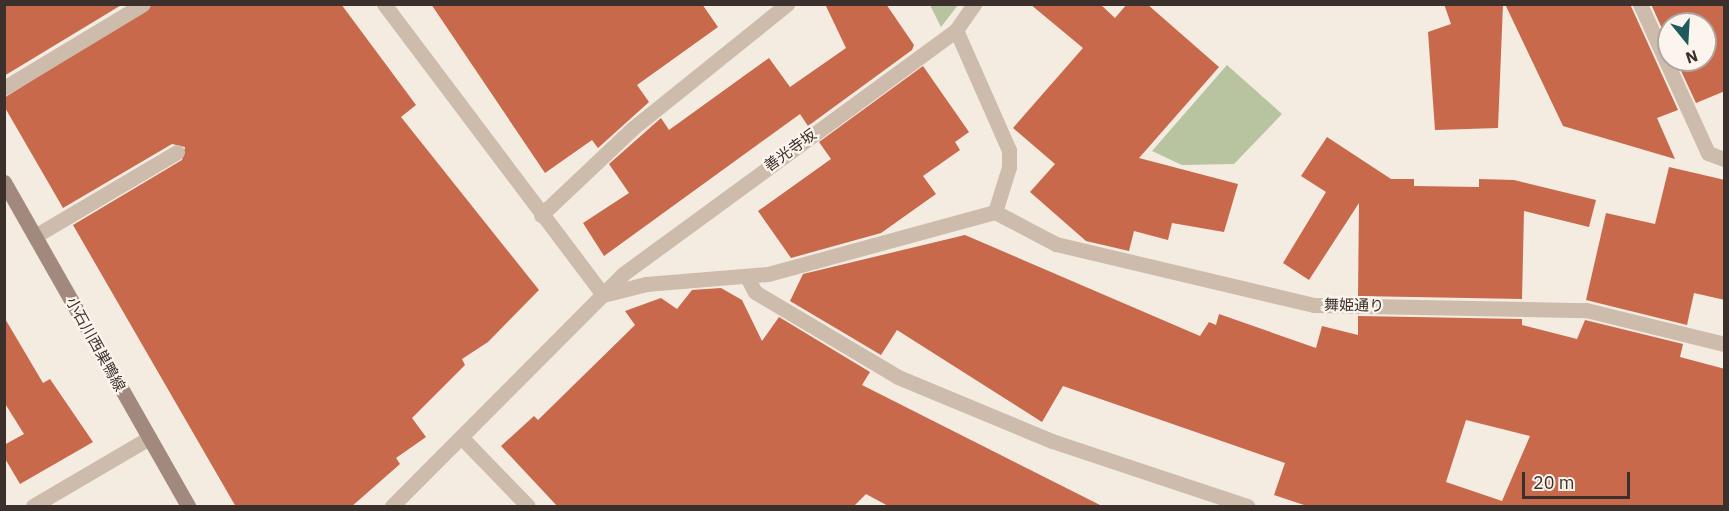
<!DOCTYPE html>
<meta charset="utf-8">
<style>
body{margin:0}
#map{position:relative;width:1729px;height:511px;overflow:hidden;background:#f4ebe1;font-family:"IBM Plex Sans","Noto Sans JP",sans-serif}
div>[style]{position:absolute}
.green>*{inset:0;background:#b8c4a0}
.building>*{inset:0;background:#c8694b}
.minor>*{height:15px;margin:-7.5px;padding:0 7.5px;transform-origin:7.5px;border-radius:7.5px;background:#cdbbac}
.secondary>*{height:15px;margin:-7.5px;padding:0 7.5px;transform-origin:7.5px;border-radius:7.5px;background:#a18a7d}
span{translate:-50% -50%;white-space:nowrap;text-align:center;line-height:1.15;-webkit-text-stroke:4.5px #fbf5ee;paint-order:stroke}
.street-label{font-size:15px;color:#3b302b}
.frame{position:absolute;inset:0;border:6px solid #3b302b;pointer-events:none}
.north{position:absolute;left:1657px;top:12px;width:60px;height:60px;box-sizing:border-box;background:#fbf5ee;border:2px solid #aea6a0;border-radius:50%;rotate:162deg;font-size:16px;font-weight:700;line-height:24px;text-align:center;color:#3b302b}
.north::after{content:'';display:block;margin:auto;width:21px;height:27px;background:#1f5a5e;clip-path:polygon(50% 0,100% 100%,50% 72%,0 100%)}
.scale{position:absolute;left:1522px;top:472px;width:108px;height:27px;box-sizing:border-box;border:3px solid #3b302b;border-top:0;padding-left:8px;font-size:18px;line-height:21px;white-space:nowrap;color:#3b302b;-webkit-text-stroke:4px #fbf5ee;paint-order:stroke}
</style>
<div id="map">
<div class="green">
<div style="clip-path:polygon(930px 5px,958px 5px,941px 27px)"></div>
<div style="clip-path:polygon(1227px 65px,1282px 114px,1234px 164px,1182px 165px,1152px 151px)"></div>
</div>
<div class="building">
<div style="clip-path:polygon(4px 4px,123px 4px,4px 76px)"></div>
<div style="clip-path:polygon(153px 4px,341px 4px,416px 105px,401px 117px,539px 290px,488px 342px,462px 359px,465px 365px,412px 418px,426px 437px,396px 458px,400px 464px,351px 507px,236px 507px,73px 225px,182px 160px,185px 147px,172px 144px,63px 208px,4px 106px,4px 98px)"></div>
<div style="clip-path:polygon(431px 4px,702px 4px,718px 27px,637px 85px,649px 102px,598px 148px,592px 140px,545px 173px)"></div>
<div style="clip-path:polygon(825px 4px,886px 4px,914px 45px,912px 50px,808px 126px,800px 114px,604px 256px,583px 223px,629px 193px,609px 164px,661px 118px,669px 130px,769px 58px,790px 87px,846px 48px)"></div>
<div style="clip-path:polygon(1030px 4px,1100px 4px,1115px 18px,1127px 4px,1147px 4px,1219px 67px,1139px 158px,1238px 184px,1224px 232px,1172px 223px,1168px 240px,1134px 231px,1129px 251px,1086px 241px,1030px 192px,1055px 164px,1013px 128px,1083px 48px)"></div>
<div style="clip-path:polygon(1444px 4px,1503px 4px,1498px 128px,1435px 130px,1428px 32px,1451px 24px)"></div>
<div style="clip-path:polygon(1505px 4px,1630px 4px,1678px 110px,1657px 118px,1675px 159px,1563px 126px)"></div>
<div style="clip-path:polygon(1651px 4px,1725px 4px,1725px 91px,1696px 103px,1676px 60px,1705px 60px,1705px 24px,1669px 24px,1669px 44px)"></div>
<div style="clip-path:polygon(923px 66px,969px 132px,955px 142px,960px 150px,923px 176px,936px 194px,881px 233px,791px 258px,758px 211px,831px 159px,819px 142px)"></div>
<div style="clip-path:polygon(1327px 137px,1391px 179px,1414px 179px,1414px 186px,1479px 187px,1479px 179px,1514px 180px,1596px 200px,1589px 227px,1524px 211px,1522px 299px,1358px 296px,1359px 203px,1309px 280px,1283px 263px,1326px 192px,1301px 176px)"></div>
<div style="clip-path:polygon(1669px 167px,1725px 180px,1725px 300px,1694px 293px,1687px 325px,1586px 300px,1606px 213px,1655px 224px)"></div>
<div style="clip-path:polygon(evenodd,965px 235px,1200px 336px,1209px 322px,1216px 325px,1219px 314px,1316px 348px,1322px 326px,1358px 335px,1358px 316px,1522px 319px,1522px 325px,1577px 339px,1585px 320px,1683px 344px,1680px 357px,1725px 369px,1725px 507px,1310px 507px,1274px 495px,1285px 463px,1063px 386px,1042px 422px,897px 330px,881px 355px,790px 301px,803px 274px,965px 235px,1466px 420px,1530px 436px,1502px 501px,1446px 482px,1466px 420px)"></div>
<div style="clip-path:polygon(721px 288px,742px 300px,762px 341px,779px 317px,870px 372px,862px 385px,1104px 507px,890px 507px,866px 494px,853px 507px,558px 507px,501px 446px,534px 416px,538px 420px,635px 325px,625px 311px,661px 298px,677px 309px,692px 290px)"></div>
<div style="clip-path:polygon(4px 317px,43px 383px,50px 379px,93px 442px,20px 484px,4px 457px,4px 445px,24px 434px,4px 402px)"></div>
</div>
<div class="minor">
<div style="left:384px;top:4px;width:364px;rotate:53deg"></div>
<div style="left:1640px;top:4px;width:164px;rotate:65.5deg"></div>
<div style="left:1708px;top:153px;width:17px;rotate:21deg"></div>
<div style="left:956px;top:30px;width:131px;rotate:66.2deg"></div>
<div style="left:1009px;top:150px;width:17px;rotate:90deg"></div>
<div style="left:1009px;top:167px;width:47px;rotate:107.3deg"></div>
<div style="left:4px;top:88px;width:162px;rotate:-31.1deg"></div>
<div style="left:995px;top:212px;width:69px;rotate:27.7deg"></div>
<div style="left:1056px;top:244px;width:265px;rotate:13.3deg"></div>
<div style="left:1314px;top:305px;width:272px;rotate:1.1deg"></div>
<div style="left:1586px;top:310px;width:142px;rotate:13.8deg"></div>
<div style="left:541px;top:215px;width:127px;rotate:-43.4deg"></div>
<div style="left:633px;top:128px;width:198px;rotate:-38.8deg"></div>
<div style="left:35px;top:236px;width:165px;rotate:-30.6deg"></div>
<div style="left:747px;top:277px;width:17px;rotate:62deg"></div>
<div style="left:755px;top:292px;width:166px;rotate:30.7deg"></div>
<div style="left:898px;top:377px;width:167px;rotate:22.6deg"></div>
<div style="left:1052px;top:441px;width:206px;rotate:18.4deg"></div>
<div style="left:603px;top:295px;width:44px;rotate:-14.3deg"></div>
<div style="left:646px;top:284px;width:122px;rotate:-4.7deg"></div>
<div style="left:768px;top:274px;width:235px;rotate:-15.3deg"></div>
<div style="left:463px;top:439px;width:93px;rotate:45.9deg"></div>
<div style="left:33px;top:506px;width:134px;rotate:-30.4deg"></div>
<div style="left:392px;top:506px;width:327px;rotate:-45.1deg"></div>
<div style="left:623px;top:274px;width:413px;rotate:-36.2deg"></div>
<div style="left:956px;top:30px;width:32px;rotate:-55deg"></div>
</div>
<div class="secondary">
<div style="left:4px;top:182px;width:373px;rotate:60.4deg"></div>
</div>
<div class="street-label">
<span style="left:790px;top:150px;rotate:-36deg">善光寺坂</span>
<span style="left:1354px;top:305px;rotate:1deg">舞姫通り</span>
<span style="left:96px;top:344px;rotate:61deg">小石川西巣鴨線</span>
</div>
<div class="frame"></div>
<div class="north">N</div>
<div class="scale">20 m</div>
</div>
